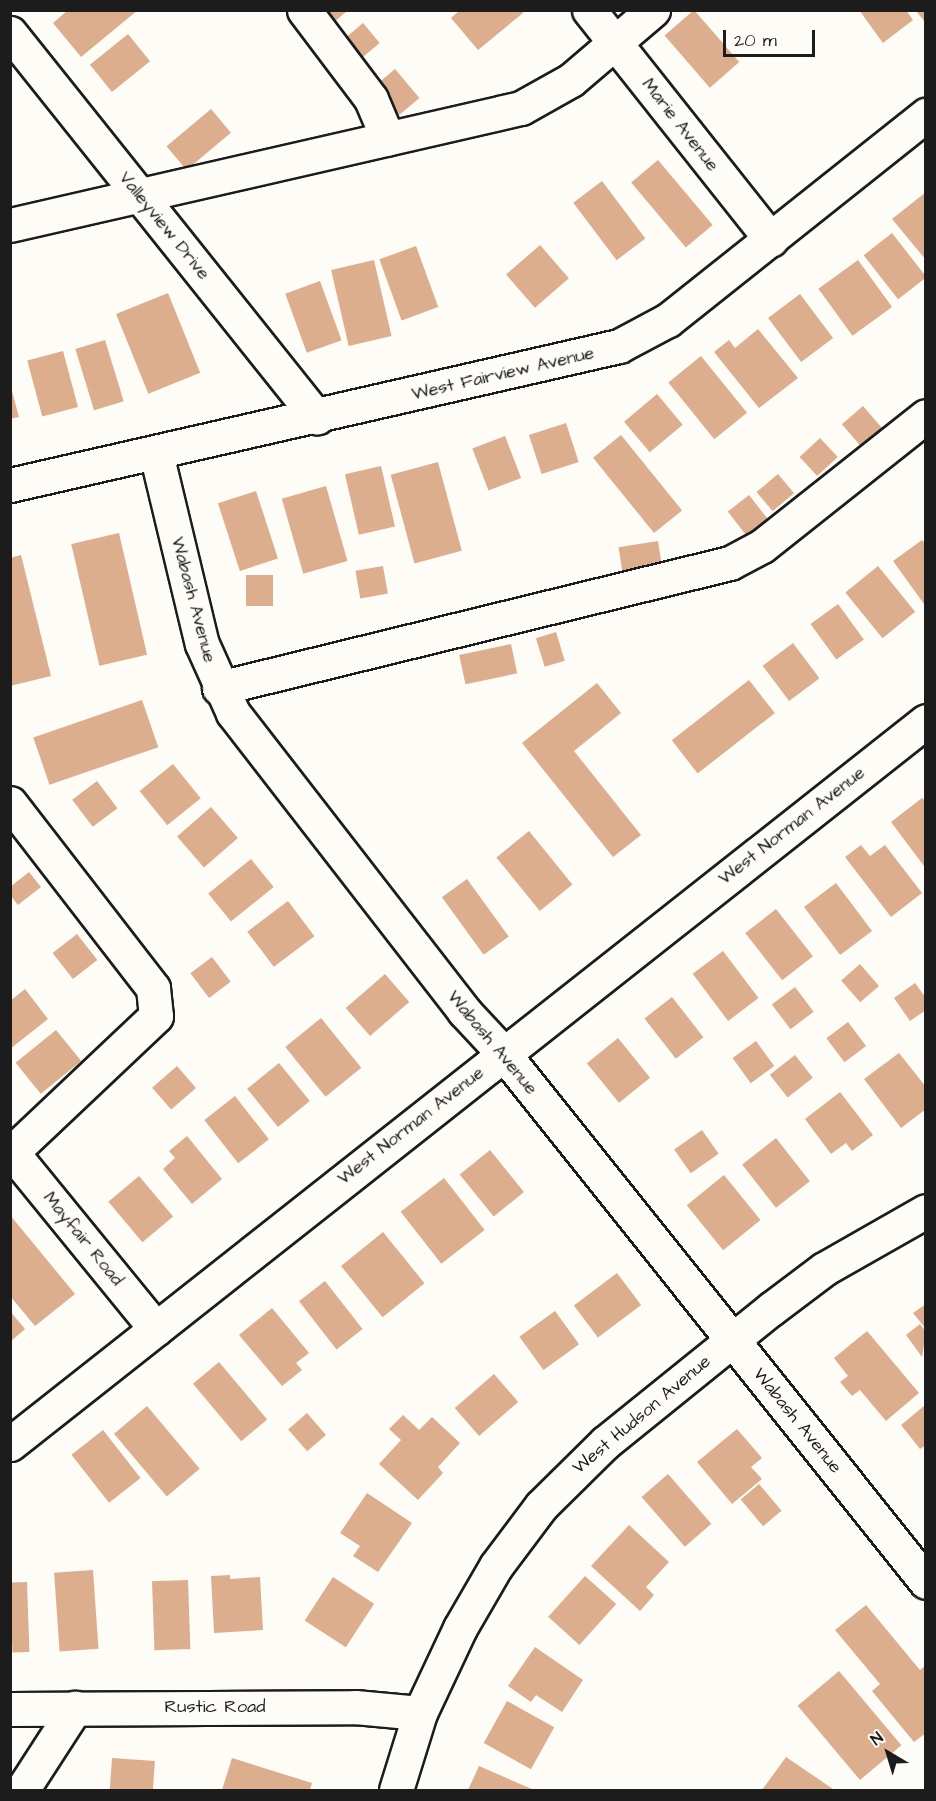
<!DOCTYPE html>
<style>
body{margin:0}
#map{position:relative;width:936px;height:1801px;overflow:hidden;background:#fdfcf7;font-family:"Architects Daughter",sans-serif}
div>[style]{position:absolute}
.building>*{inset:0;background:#ddae8e;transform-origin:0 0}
.roads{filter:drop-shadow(2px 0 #1c1c1c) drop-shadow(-2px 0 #1c1c1c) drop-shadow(0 2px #1c1c1c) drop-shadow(0 -2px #1c1c1c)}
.minor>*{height:33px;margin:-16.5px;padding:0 16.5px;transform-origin:16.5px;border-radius:16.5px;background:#fdfcf7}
span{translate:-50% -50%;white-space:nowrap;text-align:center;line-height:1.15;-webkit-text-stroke:4.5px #fdfcf7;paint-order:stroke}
.street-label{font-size:18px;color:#1c1c1c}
.frame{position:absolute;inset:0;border:12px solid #1c1c1c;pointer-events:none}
.north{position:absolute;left:858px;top:1723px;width:60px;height:60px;-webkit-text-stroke:4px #fdfcf7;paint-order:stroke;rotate:322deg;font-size:16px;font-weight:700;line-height:24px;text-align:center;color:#1c1c1c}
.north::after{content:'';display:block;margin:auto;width:21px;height:27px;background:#1c1c1c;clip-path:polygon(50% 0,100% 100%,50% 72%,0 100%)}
.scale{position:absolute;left:723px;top:30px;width:92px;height:27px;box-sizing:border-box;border:3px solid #1c1c1c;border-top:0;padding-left:8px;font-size:18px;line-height:21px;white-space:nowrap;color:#1c1c1c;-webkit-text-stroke:4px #fdfcf7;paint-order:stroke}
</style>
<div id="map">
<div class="building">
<div style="clip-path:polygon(68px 10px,138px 10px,81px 57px,53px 23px)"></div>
<div style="clip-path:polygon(319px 10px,348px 10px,331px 25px)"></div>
<div style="clip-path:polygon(460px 10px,521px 10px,523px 13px,478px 50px,451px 18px)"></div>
<div style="left:694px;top:10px;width:69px;height:39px;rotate:49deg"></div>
<div style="clip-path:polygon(859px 10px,906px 10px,913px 20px,883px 43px)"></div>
<div style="clip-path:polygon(915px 10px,926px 10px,926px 23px)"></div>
<div style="left:363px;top:23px;width:26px;height:29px;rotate:50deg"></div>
<div style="left:128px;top:34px;width:35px;height:49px;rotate:51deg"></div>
<div style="left:395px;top:69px;width:38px;height:26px;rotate:50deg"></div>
<div style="left:211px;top:109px;width:31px;height:58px;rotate:50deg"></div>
<div style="left:658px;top:160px;width:85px;height:35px;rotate:50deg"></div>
<div style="left:602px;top:181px;width:72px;height:36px;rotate:53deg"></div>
<div style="clip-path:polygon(926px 192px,926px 260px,892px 219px)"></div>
<div style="left:892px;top:233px;width:56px;height:36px;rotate:52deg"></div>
<div style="left:540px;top:245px;width:44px;height:45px;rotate:49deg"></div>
<div style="left:416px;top:246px;width:65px;height:39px;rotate:70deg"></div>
<div style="left:374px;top:260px;width:78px;height:44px;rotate:77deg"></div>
<div style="left:858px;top:260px;width:58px;height:49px;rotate:54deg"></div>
<div style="left:320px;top:281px;width:63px;height:37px;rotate:70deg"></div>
<div style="left:168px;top:293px;width:86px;height:56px;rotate:68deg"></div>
<div style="left:800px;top:294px;width:55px;height:40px;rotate:53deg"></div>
<div style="clip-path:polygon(758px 329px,798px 378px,759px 408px,714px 352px,729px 340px,735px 348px)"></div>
<div style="left:105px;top:340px;width:64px;height:31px;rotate:73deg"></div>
<div style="left:63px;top:351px;width:58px;height:37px;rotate:75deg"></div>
<div style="left:701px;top:356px;width:73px;height:42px;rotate:51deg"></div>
<div style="clip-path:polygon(10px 384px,19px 417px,10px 419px)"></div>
<div style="left:657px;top:394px;width:40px;height:43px;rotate:50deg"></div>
<div style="left:863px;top:406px;width:32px;height:28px;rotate:49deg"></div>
<div style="left:566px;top:423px;width:41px;height:39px;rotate:72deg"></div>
<div style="left:621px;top:435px;width:97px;height:36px;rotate:51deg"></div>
<div style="left:505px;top:436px;width:45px;height:35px;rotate:69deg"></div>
<div style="left:820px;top:438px;width:26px;height:28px;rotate:47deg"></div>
<div style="left:438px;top:462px;width:92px;height:49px;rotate:75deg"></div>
<div style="left:381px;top:466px;width:62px;height:37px;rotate:77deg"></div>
<div style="left:778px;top:474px;width:25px;height:28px;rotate:50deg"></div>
<div style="left:326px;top:486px;width:78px;height:46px;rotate:74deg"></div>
<div style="left:256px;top:491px;width:71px;height:40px;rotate:72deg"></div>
<div style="left:749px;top:495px;width:31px;height:27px;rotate:52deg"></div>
<div style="left:119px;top:533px;width:125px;height:49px;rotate:77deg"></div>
<div style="clip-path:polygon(922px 540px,926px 544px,924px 604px,893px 561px)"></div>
<div style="left:658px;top:541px;width:26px;height:40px;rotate:81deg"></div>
<div style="clip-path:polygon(21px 555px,51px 676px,10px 686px,10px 558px)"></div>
<div style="left:383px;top:566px;width:28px;height:28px;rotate:80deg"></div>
<div style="left:878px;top:566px;width:59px;height:42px;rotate:51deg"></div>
<div style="left:246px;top:575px;width:27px;height:31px"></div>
<div style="left:838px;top:604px;width:44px;height:34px;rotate:54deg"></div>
<div style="left:556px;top:632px;width:30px;height:21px;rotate:73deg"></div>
<div style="left:793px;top:643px;width:44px;height:38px;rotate:53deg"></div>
<div style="left:511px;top:644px;width:30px;height:53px;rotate:78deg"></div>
<div style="left:749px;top:680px;width:42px;height:98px;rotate:52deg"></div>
<div style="clip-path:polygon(597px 683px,621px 713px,574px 751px,641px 835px,613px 857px,522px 743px)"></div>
<div style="left:142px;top:700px;width:50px;height:115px;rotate:71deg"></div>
<div style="left:173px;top:764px;width:44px;height:43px;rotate:51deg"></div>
<div style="left:97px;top:781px;width:34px;height:31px;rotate:53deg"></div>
<div style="clip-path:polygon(922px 798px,926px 802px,924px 866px,891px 822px)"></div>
<div style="left:211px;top:807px;width:41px;height:45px;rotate:49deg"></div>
<div style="left:529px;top:831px;width:69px;height:42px;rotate:51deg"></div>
<div style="clip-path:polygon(861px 845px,870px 856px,885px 845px,922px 893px,891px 917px,845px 857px)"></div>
<div style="left:251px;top:859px;width:36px;height:55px;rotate:51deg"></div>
<div style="clip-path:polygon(29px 872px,41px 887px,18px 905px,10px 895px,10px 887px)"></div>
<div style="left:467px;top:879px;width:71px;height:31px;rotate:54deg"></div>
<div style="left:836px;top:883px;width:60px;height:40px;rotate:53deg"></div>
<div style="left:288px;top:901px;width:44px;height:51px;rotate:53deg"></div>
<div style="left:776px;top:909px;width:60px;height:39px;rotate:52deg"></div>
<div style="left:77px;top:934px;width:33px;height:31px;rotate:52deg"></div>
<div style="left:723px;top:951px;width:59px;height:38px;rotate:53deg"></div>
<div style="left:212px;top:957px;width:31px;height:27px;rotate:53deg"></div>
<div style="left:860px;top:964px;width:29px;height:25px;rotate:49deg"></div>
<div style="left:385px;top:974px;width:37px;height:52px;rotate:49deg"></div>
<div style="clip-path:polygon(915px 983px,926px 998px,926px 1010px,910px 1021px,894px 998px)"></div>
<div style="left:795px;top:987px;width:31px;height:29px;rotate:53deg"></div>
<div style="clip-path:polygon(25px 989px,48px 1019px,10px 1049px,10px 1001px)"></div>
<div style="left:672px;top:997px;width:51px;height:35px;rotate:52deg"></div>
<div style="left:321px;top:1018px;width:64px;height:46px;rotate:51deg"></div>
<div style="left:848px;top:1022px;width:30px;height:27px;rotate:53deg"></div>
<div style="left:56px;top:1030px;width:40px;height:52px;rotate:51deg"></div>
<div style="left:618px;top:1038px;width:51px;height:40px;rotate:51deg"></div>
<div style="left:756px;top:1041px;width:31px;height:29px;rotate:54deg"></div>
<div style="clip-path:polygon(899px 1053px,926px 1087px,926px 1109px,901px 1128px,864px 1079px)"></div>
<div style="left:795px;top:1055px;width:29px;height:32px;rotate:52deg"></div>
<div style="left:279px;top:1063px;width:49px;height:41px;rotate:51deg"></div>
<div style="left:177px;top:1066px;width:29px;height:33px;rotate:49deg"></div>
<div style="clip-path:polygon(840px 1092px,873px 1135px,852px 1151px,846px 1143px,831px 1154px,805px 1119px)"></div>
<div style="left:235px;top:1096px;width:55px;height:39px;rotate:52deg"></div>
<div style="left:702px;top:1130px;width:29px;height:34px;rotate:55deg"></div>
<div style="clip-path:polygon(187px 1136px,222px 1179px,192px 1204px,163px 1169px,175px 1158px,169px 1151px)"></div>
<div style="left:776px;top:1138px;width:55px;height:43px;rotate:52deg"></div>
<div style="left:490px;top:1150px;width:54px;height:39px;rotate:51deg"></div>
<div style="left:724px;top:1175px;width:58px;height:48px;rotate:51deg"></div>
<div style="left:139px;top:1176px;width:53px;height:40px;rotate:50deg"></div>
<div style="left:444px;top:1178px;width:66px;height:55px;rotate:52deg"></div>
<div style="clip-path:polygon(10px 1215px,75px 1294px,35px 1326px,10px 1296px)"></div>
<div style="left:383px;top:1232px;width:66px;height:54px;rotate:51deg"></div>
<div style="left:617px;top:1273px;width:40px;height:54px;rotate:53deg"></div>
<div style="left:325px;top:1281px;width:61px;height:33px;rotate:52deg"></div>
<div style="clip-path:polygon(926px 1304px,926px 1329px,913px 1313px)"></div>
<div style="clip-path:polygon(272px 1308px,309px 1353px,296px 1363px,302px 1370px,282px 1386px,239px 1335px)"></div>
<div style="clip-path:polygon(10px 1311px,25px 1329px,10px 1342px)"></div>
<div style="left:555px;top:1311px;width:41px;height:44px;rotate:54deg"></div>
<div style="clip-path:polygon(920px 1324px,926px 1332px,922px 1357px,906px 1335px)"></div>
<div style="clip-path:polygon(867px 1331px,919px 1393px,886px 1421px,860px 1390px,852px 1396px,840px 1382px,848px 1376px,834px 1358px)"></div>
<div style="left:219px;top:1362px;width:75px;height:34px;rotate:50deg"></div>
<div style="left:494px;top:1374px;width:37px;height:52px;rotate:49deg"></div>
<div style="left:147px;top:1406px;width:82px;height:43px;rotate:50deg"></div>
<div style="clip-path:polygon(924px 1406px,926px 1445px,920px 1449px,901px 1425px)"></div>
<div style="left:307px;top:1413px;width:29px;height:25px;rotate:49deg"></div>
<div style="clip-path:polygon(403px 1415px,419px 1430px,432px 1417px,460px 1443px,438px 1467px,443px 1473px,418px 1500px,379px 1464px,401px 1440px,389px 1429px)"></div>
<div style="clip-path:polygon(737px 1429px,762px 1458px,751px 1467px,762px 1479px,732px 1504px,697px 1462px)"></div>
<div style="left:103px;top:1430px;width:61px;height:40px;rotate:52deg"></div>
<div style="left:668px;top:1474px;width:66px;height:35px;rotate:49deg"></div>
<div style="left:759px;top:1484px;width:35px;height:24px;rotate:50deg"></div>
<div style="clip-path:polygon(367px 1493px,412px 1523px,378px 1572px,353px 1556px,360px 1546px,340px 1533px)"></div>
<div style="clip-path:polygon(629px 1525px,669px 1562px,646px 1587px,654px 1595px,640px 1611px,591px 1566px)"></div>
<div style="left:93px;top:1570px;width:79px;height:39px;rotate:86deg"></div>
<div style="clip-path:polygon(230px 1575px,230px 1579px,260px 1577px,263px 1630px,214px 1633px,211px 1576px)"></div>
<div style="left:585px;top:1576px;width:42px;height:55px;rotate:42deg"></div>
<div style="left:333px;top:1577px;width:49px;height:52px;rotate:33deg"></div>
<div style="left:188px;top:1580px;width:69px;height:36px;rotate:88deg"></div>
<div style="left:27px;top:1582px;width:70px;height:17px;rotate:88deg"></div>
<div style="clip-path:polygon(866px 1605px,920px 1670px,926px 1665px,926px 1733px,914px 1742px,872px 1691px,880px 1684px,835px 1630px)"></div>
<div style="clip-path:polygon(535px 1647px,583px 1680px,562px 1712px,536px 1695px,531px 1702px,508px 1686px)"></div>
<div style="left:839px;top:1671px;width:97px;height:54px;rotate:50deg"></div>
<div style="left:507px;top:1701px;width:54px;height:48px;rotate:29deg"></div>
<div style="clip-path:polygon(786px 1757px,833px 1789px,832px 1790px,762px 1790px)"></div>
<div style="left:112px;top:1758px;width:43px;height:32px;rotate:4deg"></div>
<div style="clip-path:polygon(232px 1758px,312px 1783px,310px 1790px,222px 1790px)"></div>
<div style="clip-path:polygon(479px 1766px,534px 1790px,468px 1790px)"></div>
</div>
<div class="roads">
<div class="minor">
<div style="left:304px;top:10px;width:111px;rotate:53deg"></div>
<div style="left:371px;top:99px;width:43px;rotate:67deg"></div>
<div style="left:589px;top:10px;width:293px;rotate:51.6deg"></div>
<div style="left:10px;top:33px;width:492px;rotate:51.4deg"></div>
<div style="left:10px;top:225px;width:524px;rotate:-12.9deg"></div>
<div style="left:521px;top:108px;width:57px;rotate:-29.2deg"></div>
<div style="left:571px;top:80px;width:108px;rotate:-40.5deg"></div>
<div style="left:156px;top:453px;width:196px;rotate:76.5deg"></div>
<div style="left:202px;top:644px;width:76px;rotate:65.8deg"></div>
<div style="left:233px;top:713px;width:377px;rotate:52.2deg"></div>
<div style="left:464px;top:1011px;width:57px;rotate:47.1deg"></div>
<div style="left:503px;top:1053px;width:677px;rotate:51.35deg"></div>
<div style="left:10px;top:485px;width:625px;rotate:-12.86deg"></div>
<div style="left:619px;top:346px;width:55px;rotate:-28deg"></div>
<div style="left:668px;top:320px;width:330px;rotate:-38.5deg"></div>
<div style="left:219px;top:688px;width:526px;rotate:-13.75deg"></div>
<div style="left:730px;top:563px;width:36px;rotate:-28deg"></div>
<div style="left:762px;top:546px;width:209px;rotate:-38.4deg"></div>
<div style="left:10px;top:803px;width:234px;rotate:52.3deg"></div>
<div style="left:153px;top:988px;width:28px;rotate:84deg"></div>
<div style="left:156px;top:1016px;width:198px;rotate:136.6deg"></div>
<div style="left:10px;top:1150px;width:231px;rotate:50.8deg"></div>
<div style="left:10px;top:1444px;width:1167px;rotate:-38.28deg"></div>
<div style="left:10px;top:1709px;width:345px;rotate:-0.3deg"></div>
<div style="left:355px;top:1707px;width:65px;rotate:5.3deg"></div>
<div style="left:22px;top:1790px;width:98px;rotate:-57.1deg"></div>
<div style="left:396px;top:1790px;width:81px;rotate:-72.7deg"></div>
<div style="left:420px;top:1713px;width:94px;rotate:-64.8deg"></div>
<div style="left:460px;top:1628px;width:72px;rotate:-59.9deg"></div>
<div style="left:496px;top:1566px;width:75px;rotate:-53.1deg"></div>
<div style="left:541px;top:1506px;width:91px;rotate:-44.6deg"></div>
<div style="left:606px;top:1442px;width:212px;rotate:-38.9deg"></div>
<div style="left:771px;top:1309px;width:66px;rotate:-37deg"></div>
<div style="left:824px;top:1269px;width:117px;rotate:-29.6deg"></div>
</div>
</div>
<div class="street-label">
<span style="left:680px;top:125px;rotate:52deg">Marie Avenue</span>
<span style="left:164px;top:226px;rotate:51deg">Valleyview Drive</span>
<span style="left:503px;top:374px;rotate:-13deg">West Fairview Avenue</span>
<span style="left:193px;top:600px;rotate:75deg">Wabash Avenue</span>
<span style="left:792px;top:826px;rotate:-38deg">West Norman Avenue</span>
<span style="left:492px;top:1043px;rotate:50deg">Wabash Avenue</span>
<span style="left:411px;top:1126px;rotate:-38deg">West Norman Avenue</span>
<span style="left:83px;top:1239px;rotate:51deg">Mayfair Road</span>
<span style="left:642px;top:1415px;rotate:-40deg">West Hudson Avenue</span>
<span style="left:797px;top:1421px;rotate:51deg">Wabash Avenue</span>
<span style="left:215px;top:1707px">Rustic Road</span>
</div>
<div class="frame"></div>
<div class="north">N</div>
<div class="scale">20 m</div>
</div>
